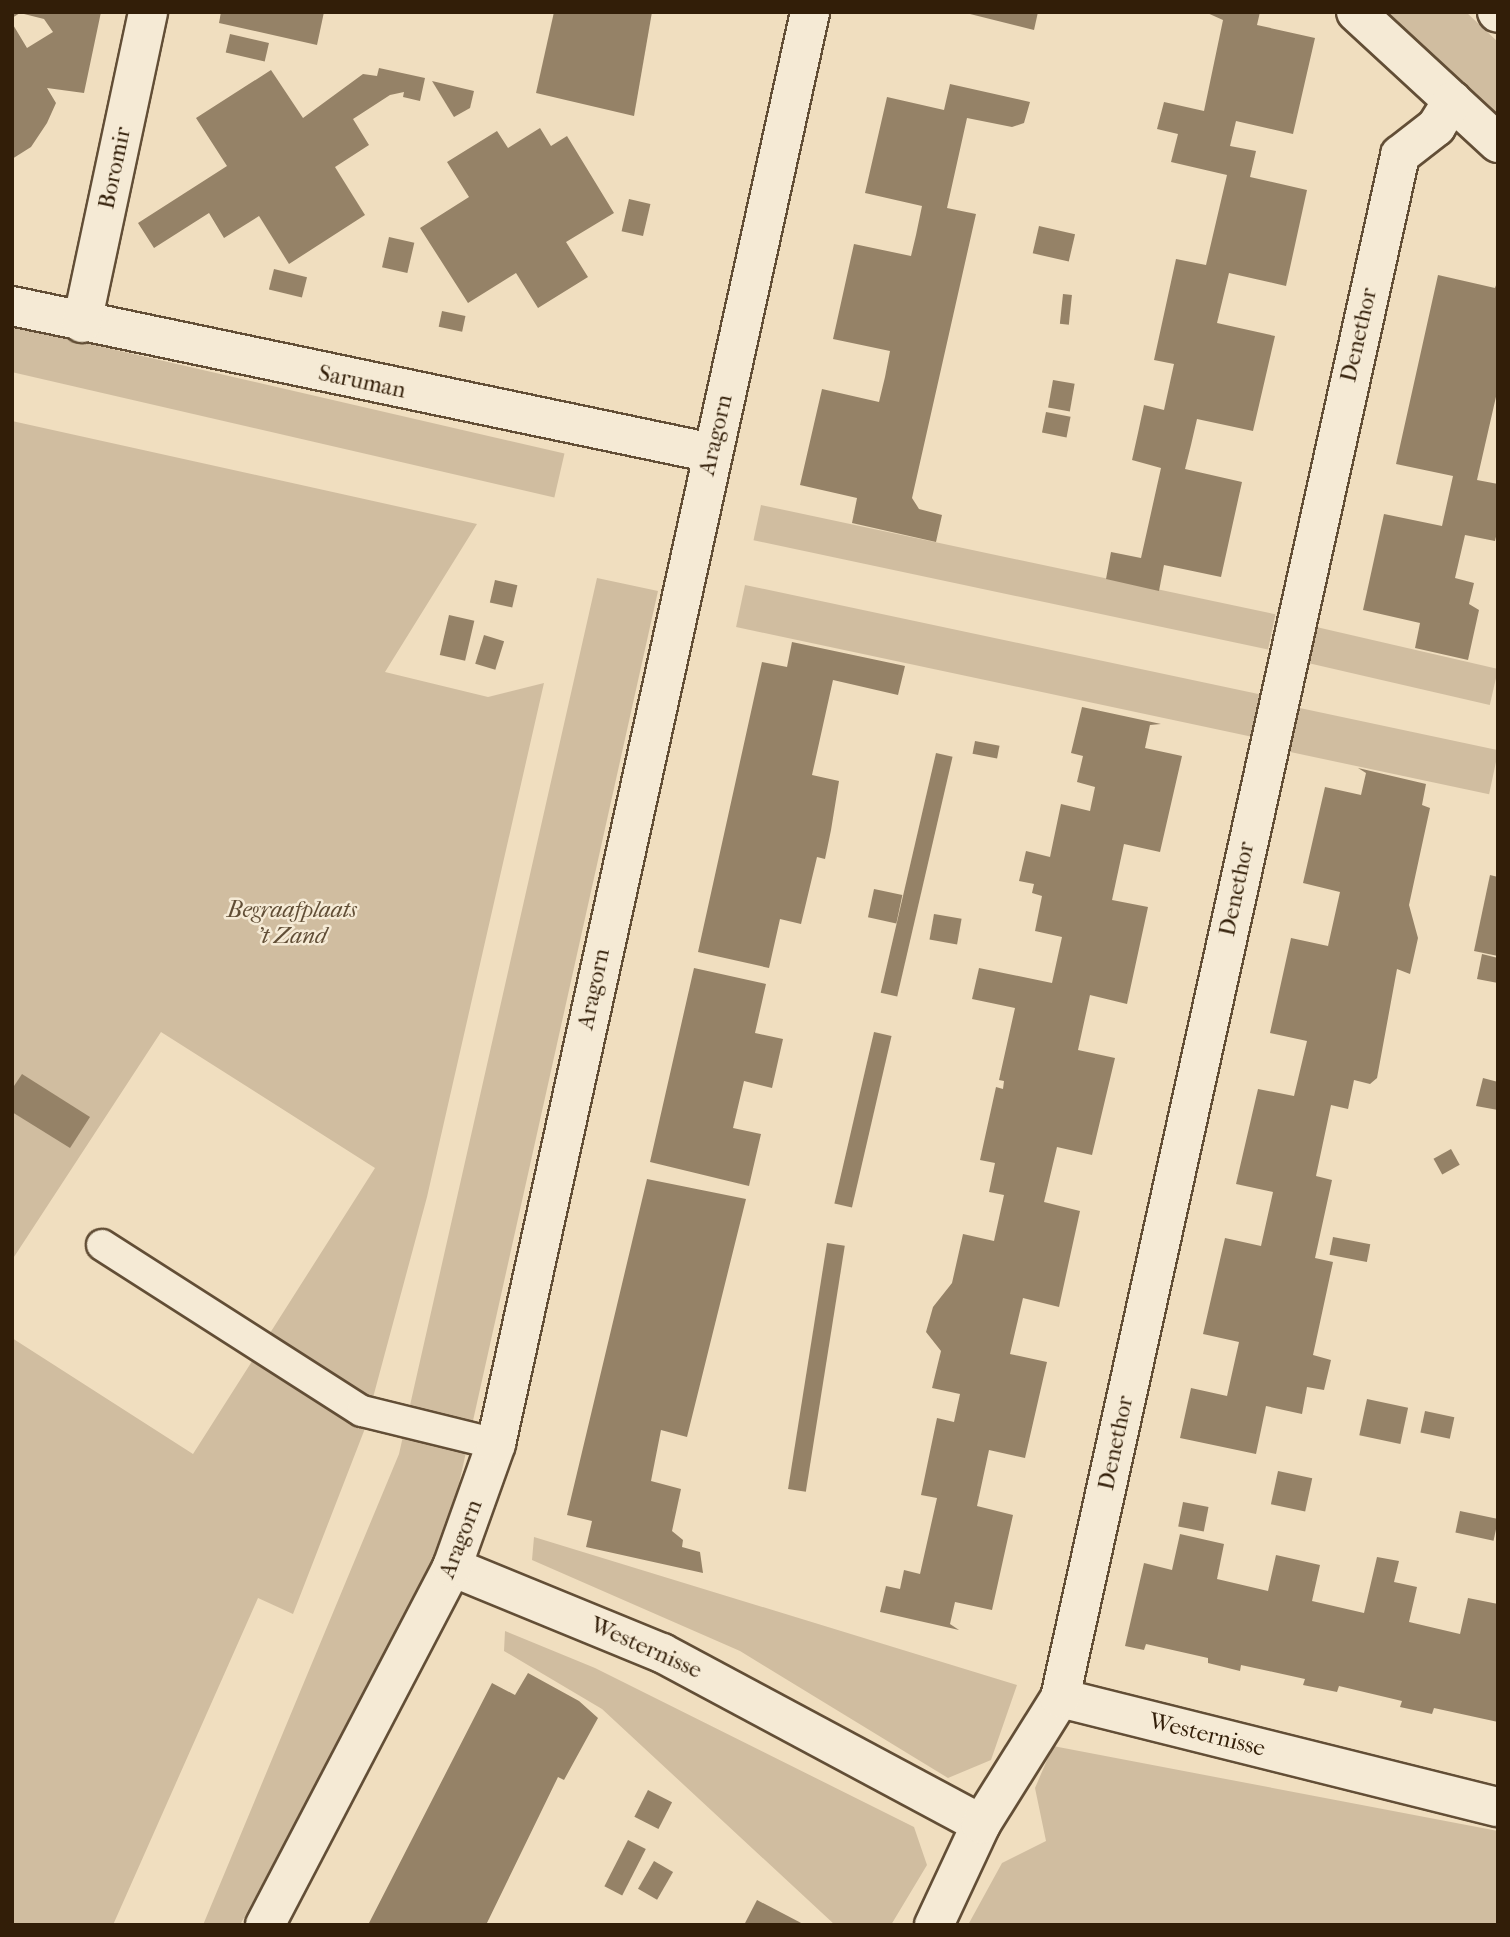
<!DOCTYPE html>
<style>
body{margin:0}
#map{position:relative;width:1510px;height:1937px;overflow:hidden;background:#f0debf;font-family:"IM FELL French Canon",serif}
div>[style]{position:absolute}
.green>*{inset:0;background:#d0bda0;transform-origin:0 0}
.building>*{inset:0;background:#958267;transform-origin:0 0}
.roads{filter:drop-shadow(2px 0 #624e36) drop-shadow(-2px 0 #624e36) drop-shadow(0 2px #624e36) drop-shadow(0 -2px #624e36)}
.lane>*{height:30px;margin:-15px;padding:0 15px;transform-origin:15px;border-radius:15px;background:#f5ead5}
.street>*{height:38px;margin:-19px;padding:0 19px;transform-origin:19px;border-radius:19px;background:#f5ead5}
.secondary>*{height:38px;margin:-19px;padding:0 19px;transform-origin:19px;border-radius:19px;background:#f5ead5}
span{translate:-50% -50%;white-space:nowrap;text-align:center;line-height:1.15;-webkit-text-stroke:5px #f5ead5;paint-order:stroke}
.street-label{font-size:23px;color:#321e08}
.park-label{font-size:23px;color:#614e36;font-style:italic}
.frame{position:absolute;inset:0;border:14px solid #321e08;pointer-events:none}
</style>
<div id="map">
<div class="green">
<div style="clip-path:polygon(1380px 12px,1466px 12px,1498px 42px,1498px 120px)"></div>
<div style="left:12px;top:326px;width:567px;height:45px;rotate:13deg"></div>
<div style="clip-path:polygon(12px 421px,477px 524px,385px 672px,488px 697px,544px 683px,427px 1197px,364px 1431px,293px 1614px,258px 1598px,113px 1925px,12px 1925px,12px 1338px,193px 1454px,375px 1168px,161px 1032px,12px 1260px)"></div>
<div style="left:761px;top:505px;width:526px;height:36px;rotate:12deg"></div>
<div style="clip-path:polygon(597px 578px,658px 591px,458px 1488px,424px 1587px,240px 1925px,203px 1925px,399px 1454px)"></div>
<div style="left:745px;top:585px;width:526px;height:43px;rotate:12deg"></div>
<div style="left:1312px;top:626px;width:191px;height:37px;rotate:13deg"></div>
<div style="left:1295px;top:707px;width:208px;height:45px;rotate:12deg"></div>
<div style="clip-path:polygon(534px 1537px,1017px 1685px,991px 1760px,948px 1778px,740px 1651px,532px 1560px)"></div>
<div style="clip-path:polygon(505px 1631px,595px 1668px,914px 1827px,927px 1865px,891px 1925px,835px 1925px,602px 1709px,504px 1651px)"></div>
<div style="clip-path:polygon(1053px 1746px,1498px 1831px,1498px 1925px,968px 1925px,1002px 1863px,1046px 1841px,1035px 1788px)"></div>
</div>
<div class="building">
<div style="clip-path:polygon(12px 12px,101px 12px,84px 93px,47px 88px,56px 103px,47px 123px,31px 147px,12px 159px,12px 23px,27px 48px,53px 32px,44px 19px,20px 13px,12px 18px)"></div>
<div style="clip-path:polygon(221px 12px,324px 12px,317px 45px,219px 23px)"></div>
<div style="clip-path:polygon(554px 12px,652px 12px,634px 116px,536px 93px)"></div>
<div style="clip-path:polygon(962px 12px,1038px 12px,1034px 30px)"></div>
<div style="clip-path:polygon(1205px 12px,1260px 12px,1257px 25px,1315px 38px,1293px 134px,1236px 121px,1230px 146px,1256px 151px,1250px 177px,1307px 190px,1286px 286px,1229px 273px,1217px 323px,1275px 336px,1253px 431px,1197px 419px,1191px 445px,1185px 469px,1242px 482px,1221px 577px,1164px 565px,1159px 591px,1106px 579px,1111px 552px,1141px 558px,1161px 468px,1132px 460px,1138px 433px,1144px 405px,1164px 410px,1174px 364px,1154px 360px,1176px 259px,1206px 265px,1227px 175px,1171px 162px,1178px 134px,1157px 129px,1164px 102px,1204px 111px,1223px 20px)"></div>
<div style="left:230px;top:34px;width:40px;height:19px;rotate:13deg"></div>
<div style="clip-path:polygon(379px 68px,425px 78px,420px 101px,403px 97px,404px 92px,390px 95px,353px 119px,369px 145px,335px 167px,365px 215px,289px 264px,259px 216px,224px 238px,209px 213px,154px 248px,138px 223px,227px 166px,196px 118px,271px 70px,303px 118px,363px 74px,377px 76px)"></div>
<div style="clip-path:polygon(432px 81px,474px 91px,470px 108px,454px 117px)"></div>
<div style="clip-path:polygon(950px 84px,1030px 102px,1024px 123px,1012px 127px,967px 118px,947px 208px,976px 214px,912px 498px,919px 509px,942px 515px,936px 542px,852px 523px,857px 498px,800px 485px,822px 389px,879px 402px,885px 377px,890px 351px,833px 339px,854px 244px,911px 256px,916px 235px,922px 206px,865px 193px,887px 97px,944px 110px)"></div>
<div style="clip-path:polygon(540px 128px,551px 146px,567px 136px,614px 213px,566px 242px,588px 277px,538px 308px,516px 273px,468px 303px,420px 228px,469px 197px,447px 162px,497px 131px,508px 148px)"></div>
<div style="left:629px;top:199px;width:22px;height:33px;rotate:13deg"></div>
<div style="left:1039px;top:226px;width:37px;height:28px;rotate:13deg"></div>
<div style="left:389px;top:237px;width:26px;height:31px;rotate:13deg"></div>
<div style="left:274px;top:269px;width:34px;height:21px;rotate:14deg"></div>
<div style="clip-path:polygon(1438px 275px,1495px 288px,1498px 280px,1498px 388px,1477px 480px,1498px 484px,1498px 528px,1495px 541px,1465px 535px,1455px 578px,1474px 583px,1469px 604px,1479px 610px,1468px 660px,1415px 648px,1420px 623px,1363px 610px,1384px 514px,1442px 526px,1453px 476px,1396px 464px)"></div>
<div style="left:1063px;top:294px;width:9px;height:30px;rotate:6deg"></div>
<div style="left:442px;top:311px;width:24px;height:16px;rotate:12deg"></div>
<div style="left:1053px;top:380px;width:22px;height:28px;rotate:10deg"></div>
<div style="left:1046px;top:412px;width:25px;height:21px;rotate:11deg"></div>
<div style="left:495px;top:580px;width:23px;height:23px;rotate:13deg"></div>
<div style="left:449px;top:615px;width:26px;height:41px;rotate:13deg"></div>
<div style="left:484px;top:635px;width:21px;height:30px;rotate:17deg"></div>
<div style="clip-path:polygon(792px 642px,905px 666px,898px 695px,833px 680px,812px 775px,839px 781px,831px 830px,825px 859px,817px 857px,801px 924px,780px 919px,769px 968px,698px 952px,762px 662px,787px 667px)"></div>
<div style="clip-path:polygon(1082px 707px,1161px 724px,1150px 725px,1145px 748px,1182px 756px,1160px 852px,1124px 844px,1112px 900px,1148px 907px,1127px 1004px,1090px 995px,1078px 1050px,1115px 1058px,1092px 1155px,1057px 1147px,1044px 1202px,1080px 1211px,1059px 1307px,1023px 1298px,1010px 1354px,1047px 1362px,1025px 1458px,989px 1450px,977px 1506px,1013px 1515px,992px 1610px,955px 1602px,950px 1624px,959px 1630px,880px 1612px,886px 1586px,900px 1589px,904px 1570px,920px 1574px,937px 1498px,921px 1495px,937px 1418px,954px 1422px,960px 1394px,932px 1388px,941px 1351px,926px 1332px,933px 1307px,952px 1283px,963px 1234px,994px 1241px,1004px 1195px,989px 1192px,995px 1163px,980px 1160px,996px 1087px,1003px 1089px,1004px 1081px,999px 1080px,1015px 1008px,972px 999px,979px 968px,1052px 983px,1062px 937px,1035px 931px,1042px 896px,1032px 893px,1034px 884px,1019px 881px,1026px 851px,1050px 857px,1061px 804px,1090px 811px,1095px 787px,1077px 782px,1083px 756px,1071px 753px)"></div>
<div style="left:975px;top:741px;width:25px;height:13px;rotate:11deg"></div>
<div style="left:936px;top:753px;width:17px;height:246px;rotate:13deg"></div>
<div style="clip-path:polygon(1358px 768px,1426px 784px,1422px 805px,1430px 808px,1409px 905px,1418px 938px,1410px 974px,1397px 969px,1377px 1078px,1370px 1084px,1354px 1080px,1348px 1109px,1331px 1105px,1316px 1176px,1332px 1180px,1315px 1258px,1333px 1262px,1313px 1355px,1331px 1360px,1324px 1390px,1307px 1387px,1302px 1414px,1266px 1406px,1256px 1454px,1180px 1438px,1191px 1388px,1227px 1396px,1239px 1342px,1203px 1334px,1225px 1238px,1261px 1246px,1273px 1192px,1236px 1184px,1258px 1089px,1294px 1096px,1307px 1041px,1270px 1033px,1291px 938px,1328px 946px,1340px 892px,1303px 883px,1325px 787px,1361px 795px,1366px 773px)"></div>
<div style="clip-path:polygon(1490px 875px,1498px 877px,1498px 956px,1474px 951px)"></div>
<div style="left:874px;top:889px;width:29px;height:29px;rotate:12deg"></div>
<div style="left:934px;top:914px;width:28px;height:26px;rotate:10deg"></div>
<div style="clip-path:polygon(1482px 954px,1498px 958px,1498px 983px,1477px 979px)"></div>
<div style="clip-path:polygon(694px 968px,766px 984px,755px 1033px,783px 1039px,772px 1088px,744px 1081px,733px 1128px,761px 1134px,749px 1186px,650px 1162px)"></div>
<div style="left:874px;top:1032px;width:18px;height:176px;rotate:13deg"></div>
<div style="clip-path:polygon(22px 1074px,90px 1117px,70px 1148px,12px 1112px,12px 1089px)"></div>
<div style="clip-path:polygon(1483px 1078px,1498px 1082px,1498px 1110px,1476px 1106px)"></div>
<div style="left:1451px;top:1149px;width:18px;height:20px;rotate:61deg"></div>
<div style="clip-path:polygon(647px 1179px,746px 1199px,687px 1437px,661px 1430px,651px 1481px,681px 1489px,672px 1531px,683px 1540px,682px 1547px,700px 1552px,703px 1573px,586px 1547px,592px 1521px,567px 1515px)"></div>
<div style="left:1333px;top:1237px;width:38px;height:18px;rotate:11deg"></div>
<div style="left:827px;top:1243px;width:18px;height:249px;rotate:9deg"></div>
<div style="left:1367px;top:1399px;width:42px;height:37px;rotate:12deg"></div>
<div style="left:1425px;top:1411px;width:30px;height:22px;rotate:12deg"></div>
<div style="left:1278px;top:1471px;width:35px;height:34px;rotate:12deg"></div>
<div style="left:1183px;top:1502px;width:26px;height:25px;rotate:11deg"></div>
<div style="left:1460px;top:1511px;width:39px;height:22px;rotate:12deg"></div>
<div style="clip-path:polygon(1180px 1534px,1224px 1544px,1217px 1579px,1268px 1591px,1276px 1555px,1320px 1565px,1312px 1601px,1364px 1613px,1377px 1557px,1399px 1561px,1394px 1582px,1417px 1587px,1409px 1622px,1460px 1634px,1468px 1598px,1498px 1604px,1498px 1722px,1434px 1708px,1432px 1714px,1400px 1707px,1402px 1701px,1339px 1686px,1337px 1692px,1303px 1685px,1305px 1679px,1241px 1665px,1240px 1671px,1208px 1663px,1208px 1658px,1146px 1644px,1144px 1650px,1125px 1646px,1144px 1563px,1172px 1570px)"></div>
<div style="clip-path:polygon(528px 1673px,579px 1701px,598px 1718px,564px 1780px,558px 1777px,486px 1925px,368px 1925px,492px 1683px,515px 1695px)"></div>
<div style="left:648px;top:1790px;width:27px;height:30px;rotate:27deg"></div>
<div style="left:628px;top:1840px;width:20px;height:52px;rotate:27deg"></div>
<div style="left:654px;top:1861px;width:22px;height:32px;rotate:30deg"></div>
<div style="clip-path:polygon(757px 1900px,805px 1925px,744px 1925px)"></div>
</div>
<div class="roads">
<div class="lane">
<div style="left:102px;top:1245px;width:308px;rotate:32.6deg"></div>
<div style="left:362px;top:1411px;width:138px;rotate:13.8deg"></div>
</div>
<div class="street">
<div style="left:1356px;top:12px;width:193px;rotate:42.7deg"></div>
<div style="left:12px;top:306px;width:715px;rotate:11.86deg"></div>
<div style="left:82px;top:323px;width:318px;rotate:-78deg"></div>
<div style="left:452px;top:1567px;width:227px;rotate:22.3deg"></div>
<div style="left:662px;top:1653px;width:362px;rotate:28.2deg"></div>
<div style="left:1060px;top:1698px;width:451px;rotate:14deg"></div>
<div style="left:265px;top:1925px;width:404px;rotate:-62.4deg"></div>
<div style="left:452px;top:1567px;width:131px;rotate:-70.3deg"></div>
<div style="left:496px;top:1444px;width:1466px;rotate:-77.63deg"></div>
<div style="left:934px;top:1925px;width:111px;rotate:-65deg"></div>
<div style="left:981px;top:1824px;width:149px;rotate:-57.9deg"></div>
<div style="left:1060px;top:1698px;width:1580px;rotate:-77.57deg"></div>
<div style="left:1400px;top:155px;width:46px;rotate:-37.9deg"></div>
<div style="left:1436px;top:127px;width:31px;rotate:-58deg"></div>
</div>
<div class="secondary">
<div style="left:1497px;top:12px;width:1px;rotate:45deg"></div>
</div>
</div>
<div class="street-label">
<span style="left:115px;top:168px;rotate:-78deg">Boromir</span>
<span style="left:1359px;top:335px;rotate:-77deg">Denethor</span>
<span style="left:362px;top:382px;rotate:12deg">Saruman</span>
<span style="left:716px;top:435px;rotate:-77deg">Aragorn</span>
<span style="left:1237px;top:889px;rotate:-78deg">Denethor</span>
<span style="left:594px;top:989px;rotate:-78deg">Aragorn</span>
<span style="left:1116px;top:1443px;rotate:-78deg">Denethor</span>
<span style="left:461px;top:1539px;rotate:-69deg">Aragorn</span>
<span style="left:646px;top:1648px;rotate:24deg">Westernisse</span>
<span style="left:1207px;top:1735px;rotate:14deg">Westernisse</span>
</div>
<div class="park-label">
<span style="left:292px;top:923px">Begraafplaats<br>'t Zand</span>
</div>
<div class="frame"></div>
</div>
